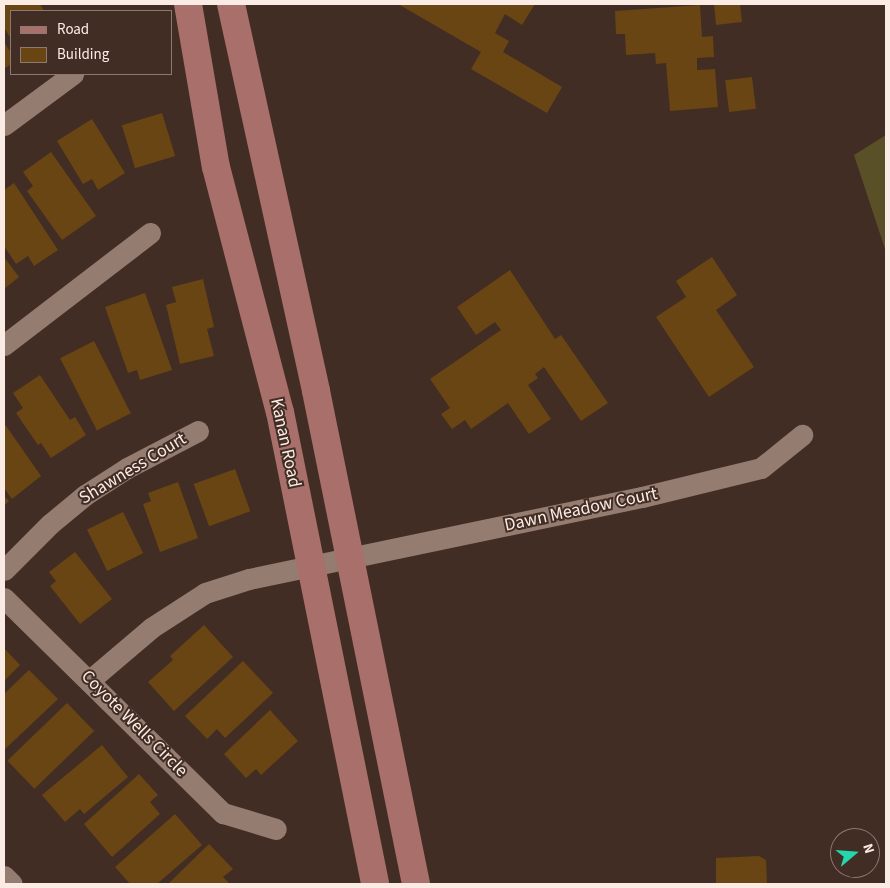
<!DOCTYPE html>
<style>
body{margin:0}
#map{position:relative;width:890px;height:888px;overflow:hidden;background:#422d24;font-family:"Source Sans 3",sans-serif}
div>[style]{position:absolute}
.green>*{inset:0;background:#5a5028}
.building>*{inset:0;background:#684513;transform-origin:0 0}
.street>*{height:21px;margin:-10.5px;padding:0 10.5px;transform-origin:10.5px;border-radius:10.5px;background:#957c71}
.secondary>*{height:28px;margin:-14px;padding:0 14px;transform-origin:14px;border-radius:14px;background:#a86f6b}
span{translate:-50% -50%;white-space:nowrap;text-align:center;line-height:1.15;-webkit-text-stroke:4px #422d24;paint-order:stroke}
.street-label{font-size:18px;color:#faebe5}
.frame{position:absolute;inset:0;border:5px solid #faebe5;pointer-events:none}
.legend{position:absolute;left:10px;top:10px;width:162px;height:65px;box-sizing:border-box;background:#422d24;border:1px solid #8c7971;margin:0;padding:6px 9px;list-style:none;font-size:15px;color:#faebe5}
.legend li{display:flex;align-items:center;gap:10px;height:25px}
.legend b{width:25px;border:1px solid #8c7971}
.north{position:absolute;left:830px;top:828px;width:50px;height:50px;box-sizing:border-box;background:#422d24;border:1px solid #8c7971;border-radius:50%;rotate:72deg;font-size:14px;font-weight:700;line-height:20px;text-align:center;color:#faebe5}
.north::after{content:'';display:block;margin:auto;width:18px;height:22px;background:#24d5ae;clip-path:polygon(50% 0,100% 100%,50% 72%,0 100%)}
</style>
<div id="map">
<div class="green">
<div style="clip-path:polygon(886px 135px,886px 252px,854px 155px)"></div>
</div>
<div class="building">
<div style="clip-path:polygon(4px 4px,40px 4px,44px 11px,11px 11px,11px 39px,4px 27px)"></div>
<div style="clip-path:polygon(398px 4px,535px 4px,522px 25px,505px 14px,495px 33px,509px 41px,503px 52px,562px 87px,547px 113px,471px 69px,481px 52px)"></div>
<div style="clip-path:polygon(714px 4px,740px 4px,742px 22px,716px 25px)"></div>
<div style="clip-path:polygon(700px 5px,702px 37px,713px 36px,714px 57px,697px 58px,697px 70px,715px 69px,718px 107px,670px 111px,666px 63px,656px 64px,655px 53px,626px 55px,625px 34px,616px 34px,615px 11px)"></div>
<div style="clip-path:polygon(4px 42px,11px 53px,11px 64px,4px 69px)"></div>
<div style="left:752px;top:77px;width:32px;height:27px;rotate:83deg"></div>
<div style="left:162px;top:113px;width:45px;height:42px;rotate:73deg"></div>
<div style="clip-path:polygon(92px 119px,125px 173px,98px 190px,92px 179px,83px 184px,57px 141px)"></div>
<div style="clip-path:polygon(51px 152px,96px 216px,62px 240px,27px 191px,33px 186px,23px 172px)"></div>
<div style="clip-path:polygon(14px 183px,58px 250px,34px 266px,28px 256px,16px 264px,4px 246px,4px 190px)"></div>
<div style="clip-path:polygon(4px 257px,19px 277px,4px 289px)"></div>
<div style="clip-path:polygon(712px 257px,737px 295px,716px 310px,754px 367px,709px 397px,656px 317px,686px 297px,676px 281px)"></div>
<div style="clip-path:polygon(510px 270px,555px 339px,561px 335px,608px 403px,581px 421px,544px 367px,535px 374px,538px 378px,528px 385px,551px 419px,529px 434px,508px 403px,471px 429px,465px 420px,452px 429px,441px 414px,450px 408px,430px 379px,501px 330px,495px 322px,476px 335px,457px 307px)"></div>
<div style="clip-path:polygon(203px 279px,214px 327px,207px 329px,214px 356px,180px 364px,166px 305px,176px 302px,172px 287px)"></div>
<div style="clip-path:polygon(145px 293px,172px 370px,140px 380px,137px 370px,128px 373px,105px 307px)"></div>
<div style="left:94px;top:341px;width:81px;height:38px;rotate:63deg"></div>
<div style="clip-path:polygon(40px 375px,70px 420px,75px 417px,86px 435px,51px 458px,41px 443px,38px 445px,16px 413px,23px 408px,13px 393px)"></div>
<div style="clip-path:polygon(4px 423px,41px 476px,12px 499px,4px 488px)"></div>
<div style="left:235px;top:469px;width:45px;height:44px;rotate:70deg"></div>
<div style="clip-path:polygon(178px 482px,198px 538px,160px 552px,143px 504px,151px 501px,148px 493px)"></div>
<div style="clip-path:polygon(4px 496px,9px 501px,4px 506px)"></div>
<div style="left:123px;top:512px;width:46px;height:40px;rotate:64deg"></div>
<div style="clip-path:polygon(75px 552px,112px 599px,80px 624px,50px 586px,56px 581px,49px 572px)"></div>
<div style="clip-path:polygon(204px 625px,233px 657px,174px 711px,148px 682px,173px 660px,170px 656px)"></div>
<div style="clip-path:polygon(4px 648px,20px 665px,4px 681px)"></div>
<div style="clip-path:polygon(243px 661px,273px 693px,225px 738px,217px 729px,207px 739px,185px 716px)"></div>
<div style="clip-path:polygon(29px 670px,58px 699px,4px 750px,4px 694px)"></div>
<div style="left:67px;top:703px;width:39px;height:83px;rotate:46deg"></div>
<div style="clip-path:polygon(270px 710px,298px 741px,261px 775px,256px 769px,246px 778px,224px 754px)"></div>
<div style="clip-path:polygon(102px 745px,128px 777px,84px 814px,80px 809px,65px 822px,42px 795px)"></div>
<div style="clip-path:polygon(139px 774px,158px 795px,150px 802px,160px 814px,112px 857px,84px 824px)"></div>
<div style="clip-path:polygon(175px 814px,202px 845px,157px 884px,130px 884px,115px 867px)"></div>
<div style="clip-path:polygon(209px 844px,233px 869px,223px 877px,230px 884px,168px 884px)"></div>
<div style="clip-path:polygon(759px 856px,766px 860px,767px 884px,716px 884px,716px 858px)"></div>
</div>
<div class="street">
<div style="left:4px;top:125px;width:86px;rotate:-36.5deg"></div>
<div style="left:4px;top:345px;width:184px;rotate:-37.5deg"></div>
<div style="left:4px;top:570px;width:65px;rotate:-45deg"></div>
<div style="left:50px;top:524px;width:45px;rotate:-39.6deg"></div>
<div style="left:85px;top:495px;width:50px;rotate:-32.7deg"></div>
<div style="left:127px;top:468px;width:80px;rotate:-27.5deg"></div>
<div style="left:4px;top:598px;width:307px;rotate:44.5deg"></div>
<div style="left:223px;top:813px;width:55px;rotate:16.8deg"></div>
<div style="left:90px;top:680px;width:80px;rotate:-40.4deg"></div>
<div style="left:151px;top:628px;width:64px;rotate:-32.9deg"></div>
<div style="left:205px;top:593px;width:46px;rotate:-17.7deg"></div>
<div style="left:249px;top:579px;width:401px;rotate:-11.8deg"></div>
<div style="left:642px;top:497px;width:122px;rotate:-13.7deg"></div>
<div style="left:761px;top:468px;width:53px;rotate:-38.8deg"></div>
<div style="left:4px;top:876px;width:11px;rotate:45deg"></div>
</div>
<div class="secondary">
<div style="left:188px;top:4px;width:165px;rotate:80.3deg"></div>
<div style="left:216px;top:167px;width:253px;rotate:75.4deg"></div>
<div style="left:280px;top:412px;width:481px;rotate:78.6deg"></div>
<div style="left:231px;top:4px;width:396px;rotate:77.6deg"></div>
<div style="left:316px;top:391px;width:503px;rotate:78.53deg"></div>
</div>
<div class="street-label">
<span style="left:285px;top:443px;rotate:78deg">Kanan Road</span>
<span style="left:133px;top:469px;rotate:-31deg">Shawness Court</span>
<span style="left:581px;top:510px;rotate:-12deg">Dawn Meadow Court</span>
<span style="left:134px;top:724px;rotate:45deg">Coyote Wells Circle</span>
</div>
<div class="frame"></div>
<ul class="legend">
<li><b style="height:6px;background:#a86f6b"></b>Road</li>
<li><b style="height:14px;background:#684513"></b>Building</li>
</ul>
<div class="north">N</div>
</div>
